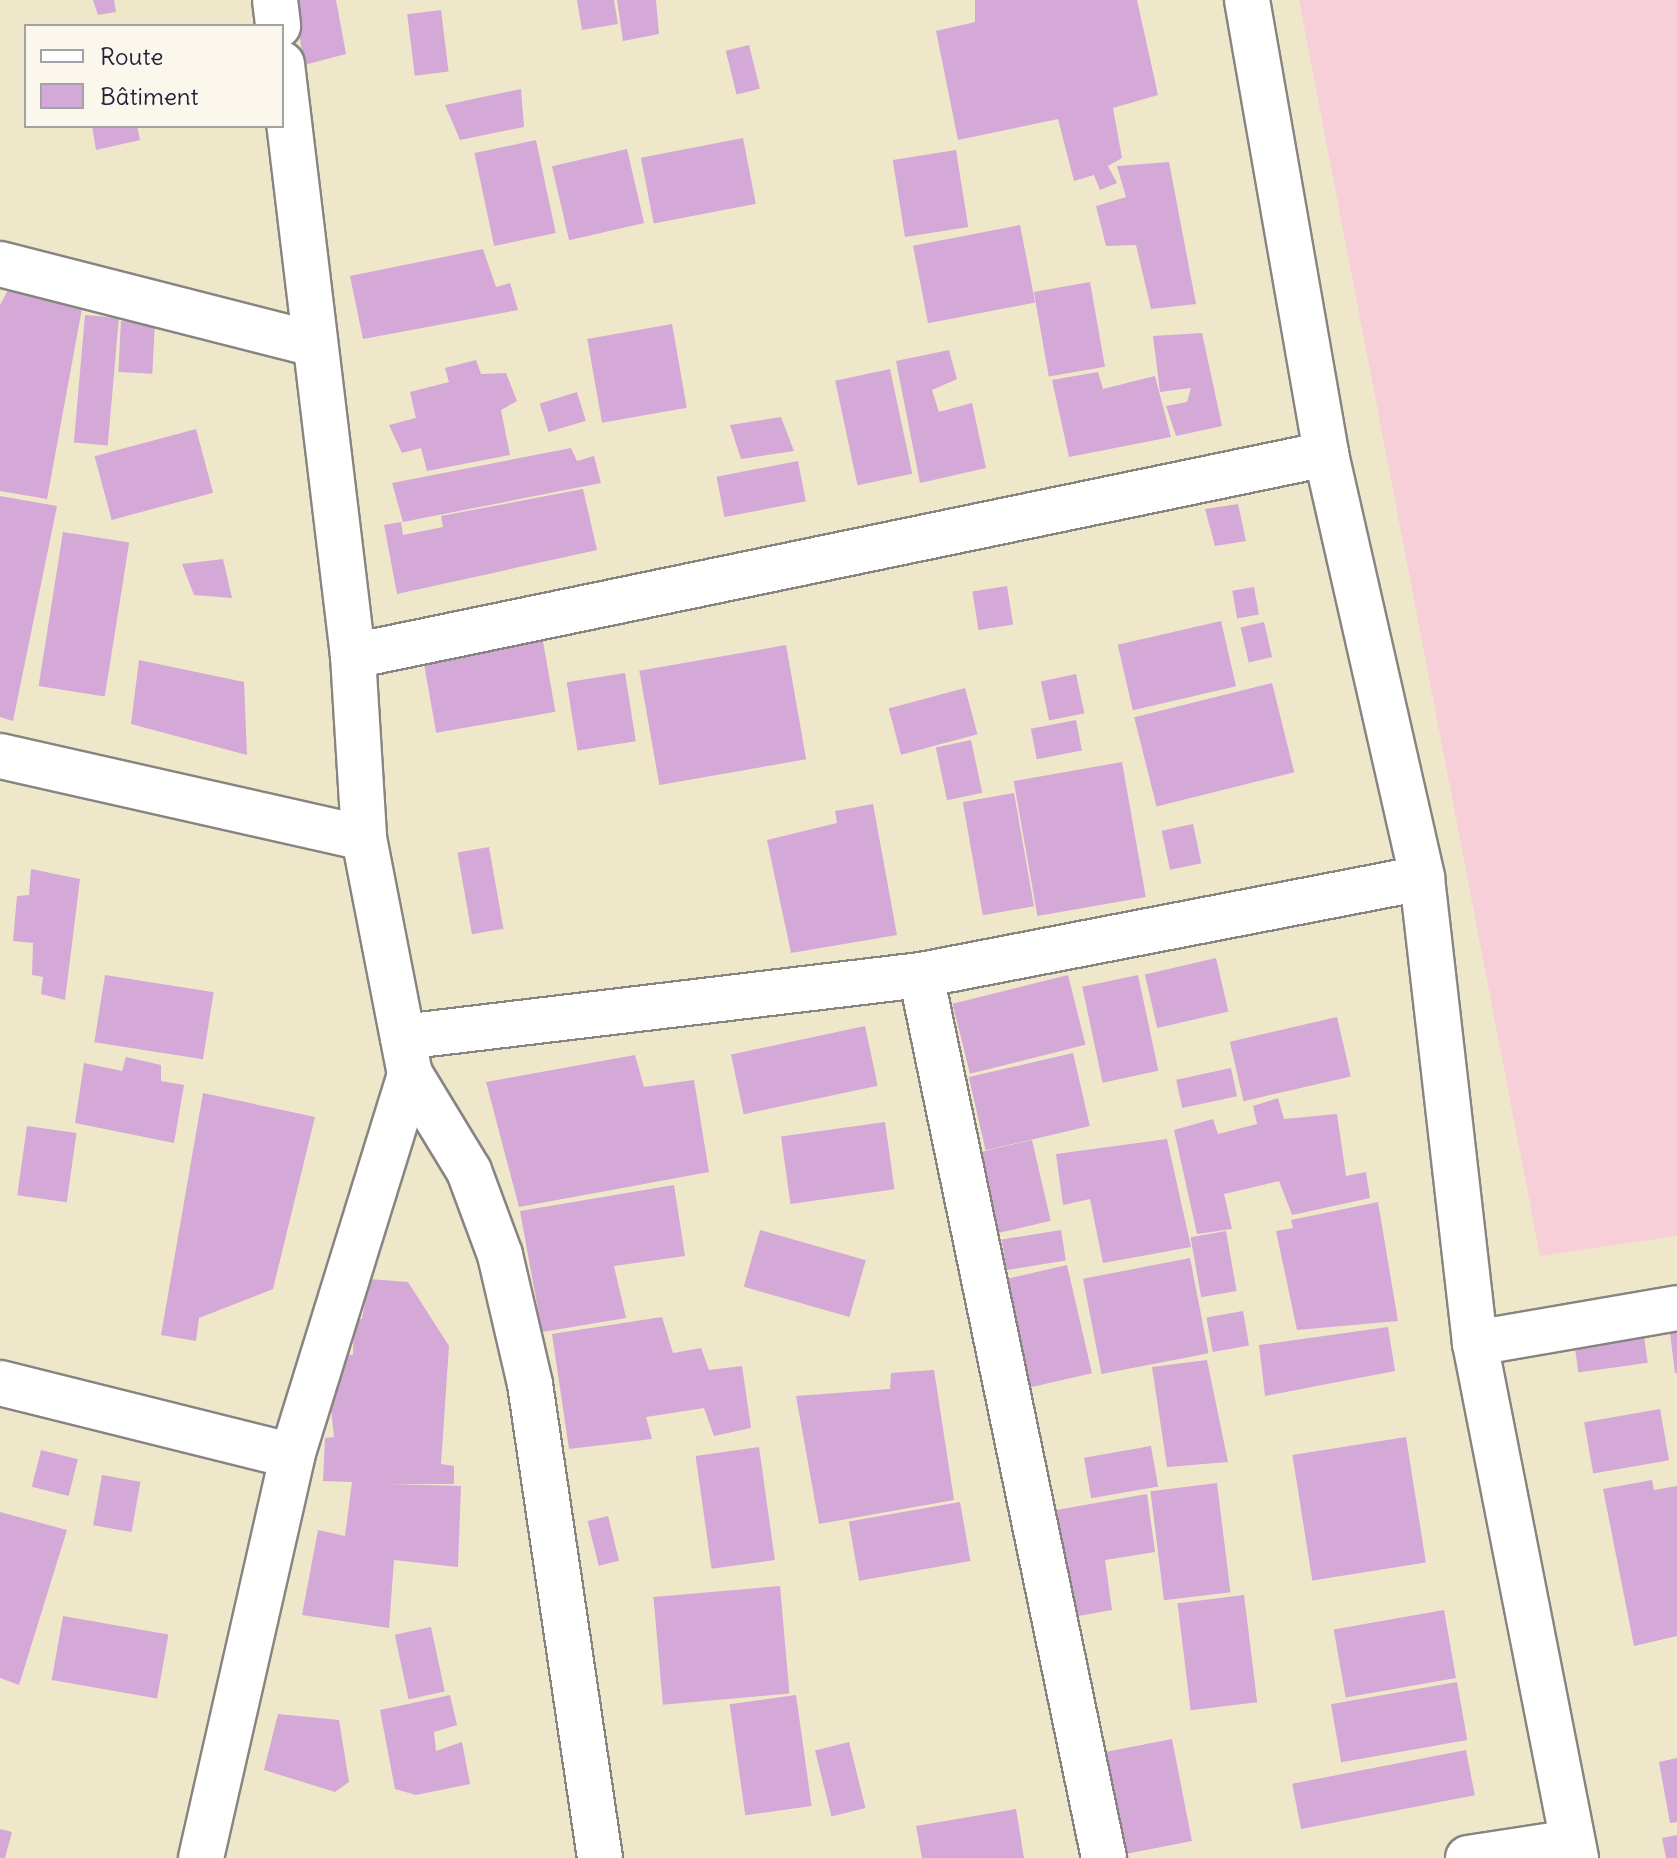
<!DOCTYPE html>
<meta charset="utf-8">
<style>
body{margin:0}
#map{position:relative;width:1677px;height:1858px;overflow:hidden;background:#efe7ca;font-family:Delius,sans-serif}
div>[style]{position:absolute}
.built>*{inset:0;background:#f6cfd8}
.building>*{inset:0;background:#d4a8d7;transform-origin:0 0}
.roads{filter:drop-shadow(2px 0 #888482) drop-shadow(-2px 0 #888482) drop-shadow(0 2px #888482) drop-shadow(0 -2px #888482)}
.minor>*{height:44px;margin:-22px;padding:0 22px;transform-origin:22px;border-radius:22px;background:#fff}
span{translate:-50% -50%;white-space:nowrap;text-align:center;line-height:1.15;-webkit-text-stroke:6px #fbf7ec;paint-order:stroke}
.legend{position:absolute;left:24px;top:24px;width:260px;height:104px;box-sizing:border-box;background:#fbf7ec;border:2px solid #a4a2a5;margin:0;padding:10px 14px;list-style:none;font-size:24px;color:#22223b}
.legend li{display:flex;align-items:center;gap:16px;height:40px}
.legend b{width:40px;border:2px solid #a4a2a5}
</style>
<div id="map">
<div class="built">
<div style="clip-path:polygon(1299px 0,1677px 0,1677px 1236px,1540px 1256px)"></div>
</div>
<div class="building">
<div style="clip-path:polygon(93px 0,114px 0,116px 12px,98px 15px)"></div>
<div style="clip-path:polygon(294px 0,336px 0,346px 54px,304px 65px)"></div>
<div style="clip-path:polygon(577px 0,614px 0,618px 24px,582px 30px)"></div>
<div style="clip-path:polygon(617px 0,656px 0,659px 34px,623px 41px)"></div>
<div style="clip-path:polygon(975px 0,1137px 0,1158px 95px,1113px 108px,1122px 158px,1108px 166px,1117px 183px,1100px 190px,1094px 175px,1074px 181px,1058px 119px,958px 140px,936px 31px,975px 22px)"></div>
<div style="left:441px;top:10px;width:62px;height:34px;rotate:83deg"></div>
<div style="left:749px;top:45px;width:45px;height:24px;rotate:76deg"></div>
<div style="clip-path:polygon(521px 89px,524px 127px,460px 140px,445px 105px)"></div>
<div style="clip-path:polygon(92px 126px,137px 126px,140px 140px,96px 150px)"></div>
<div style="left:743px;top:138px;width:67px;height:104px;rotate:79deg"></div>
<div style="left:536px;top:140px;width:95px;height:63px;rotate:78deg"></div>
<div style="left:627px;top:149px;width:76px;height:77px;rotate:77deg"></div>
<div style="left:956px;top:150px;width:78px;height:64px;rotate:81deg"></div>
<div style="clip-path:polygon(1169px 162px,1196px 304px,1151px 309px,1136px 245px,1106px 246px,1096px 206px,1126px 197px,1117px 166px)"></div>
<div style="left:1020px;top:225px;width:79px;height:109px;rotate:79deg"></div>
<div style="clip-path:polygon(483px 249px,496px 287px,510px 283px,518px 310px,363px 339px,350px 276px)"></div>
<div style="left:1090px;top:282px;width:86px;height:57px;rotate:80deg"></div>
<div style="clip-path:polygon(8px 290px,83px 303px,47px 499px,0 491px,0 305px)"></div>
<div style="left:85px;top:315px;width:34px;height:128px;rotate:5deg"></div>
<div style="left:121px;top:321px;width:34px;height:51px;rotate:3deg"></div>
<div style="left:672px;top:324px;width:85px;height:86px;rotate:80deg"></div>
<div style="clip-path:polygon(1202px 333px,1222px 426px,1176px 436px,1166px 406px,1187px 402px,1191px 388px,1160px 392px,1153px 336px)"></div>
<div style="clip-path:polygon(949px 350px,957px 379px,932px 390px,939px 412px,972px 403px,986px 468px,920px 483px,896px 361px)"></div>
<div style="clip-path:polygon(476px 360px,481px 374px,506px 373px,517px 401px,501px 410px,510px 455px,427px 471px,421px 448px,402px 453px,389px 425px,416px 418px,410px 392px,449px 382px,445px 368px)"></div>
<div style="left:890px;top:369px;width:107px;height:56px;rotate:78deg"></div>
<div style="clip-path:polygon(1098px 372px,1103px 389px,1155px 376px,1171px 437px,1069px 457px,1052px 380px)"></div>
<div style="left:577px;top:392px;width:30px;height:39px;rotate:73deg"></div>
<div style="clip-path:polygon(781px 417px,794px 451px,741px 459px,730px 425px)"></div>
<div style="left:196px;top:429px;width:66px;height:105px;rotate:75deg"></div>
<div style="clip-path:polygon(571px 448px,577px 461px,594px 456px,601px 483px,403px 522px,392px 483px)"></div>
<div style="left:798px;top:461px;width:41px;height:83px;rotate:79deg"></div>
<div style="clip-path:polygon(583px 489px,597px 550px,397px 594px,384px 525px,401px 522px,403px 535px,443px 527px,441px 516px)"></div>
<div style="clip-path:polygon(0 496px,57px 506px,13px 721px,0 717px)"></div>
<div style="clip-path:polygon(1238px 504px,1246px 541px,1215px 546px,1205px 509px)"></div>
<div style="left:63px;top:532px;width:67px;height:156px;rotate:9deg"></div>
<div style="clip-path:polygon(223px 559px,232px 598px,194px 595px,182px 564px)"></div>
<div style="left:1007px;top:586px;width:39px;height:35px;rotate:81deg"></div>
<div style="left:1254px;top:587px;width:28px;height:22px;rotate:80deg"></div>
<div style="left:1221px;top:621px;width:67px;height:106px;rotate:77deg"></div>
<div style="left:1264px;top:622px;width:36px;height:24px;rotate:77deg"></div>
<div style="left:542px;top:636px;width:77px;height:121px;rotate:80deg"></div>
<div style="left:786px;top:645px;width:116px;height:149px;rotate:80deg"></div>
<div style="clip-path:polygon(139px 660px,244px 682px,247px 755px,131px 724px)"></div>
<div style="left:625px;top:673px;width:69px;height:59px;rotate:81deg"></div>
<div style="left:1076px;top:674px;width:40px;height:36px;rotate:78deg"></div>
<div style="left:1272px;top:683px;width:92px;height:142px;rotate:76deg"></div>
<div style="left:965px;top:688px;width:48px;height:79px;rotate:75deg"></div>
<div style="left:1076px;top:720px;width:31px;height:46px;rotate:79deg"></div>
<div style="left:971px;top:740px;width:54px;height:36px;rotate:78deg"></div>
<div style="left:1122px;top:762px;width:137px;height:110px;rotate:80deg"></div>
<div style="left:1014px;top:793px;width:115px;height:52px;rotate:80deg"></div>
<div style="clip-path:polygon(873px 804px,897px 935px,791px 953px,767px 840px,837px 823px,835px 811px)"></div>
<div style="left:1193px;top:824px;width:40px;height:32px;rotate:78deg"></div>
<div style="left:489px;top:847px;width:83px;height:32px;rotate:80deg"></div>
<div style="clip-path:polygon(31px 869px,80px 879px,65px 1000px,41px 994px,43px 977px,32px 975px,33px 943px,13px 941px,17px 896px,29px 895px)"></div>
<div style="left:1216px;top:958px;width:55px;height:73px;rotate:77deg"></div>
<div style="left:105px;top:975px;width:110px;height:68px;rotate:9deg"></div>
<div style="left:1068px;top:975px;width:72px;height:119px;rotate:76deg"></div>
<div style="left:1138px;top:975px;width:98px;height:57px;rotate:78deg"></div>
<div style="left:1337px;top:1017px;width:61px;height:110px;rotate:77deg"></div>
<div style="left:865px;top:1026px;width:61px;height:137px;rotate:78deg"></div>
<div style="left:1073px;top:1053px;width:75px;height:107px;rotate:77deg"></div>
<div style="clip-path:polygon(635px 1055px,644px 1087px,694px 1080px,709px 1172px,519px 1207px,486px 1082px)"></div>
<div style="clip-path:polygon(126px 1057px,161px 1065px,161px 1081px,184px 1085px,174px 1143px,75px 1123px,84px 1063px,122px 1071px)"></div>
<div style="left:1231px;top:1068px;width:29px;height:56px;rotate:78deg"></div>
<div style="clip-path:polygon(203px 1093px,315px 1117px,273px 1289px,199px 1318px,196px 1341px,161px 1335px)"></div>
<div style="clip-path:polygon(1278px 1098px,1284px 1119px,1337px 1114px,1346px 1176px,1366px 1172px,1370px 1198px,1292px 1215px,1279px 1181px,1224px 1194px,1232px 1229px,1197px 1234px,1174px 1130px,1213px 1119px,1218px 1134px,1257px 1124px,1253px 1106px)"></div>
<div style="left:885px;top:1122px;width:68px;height:105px;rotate:82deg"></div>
<div style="left:27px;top:1126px;width:50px;height:70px;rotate:8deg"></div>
<div style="clip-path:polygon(1167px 1139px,1191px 1247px,1103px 1263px,1090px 1199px,1063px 1205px,1056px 1154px)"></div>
<div style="left:1032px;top:1140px;width:83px;height:54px;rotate:77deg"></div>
<div style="clip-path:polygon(674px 1185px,685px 1256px,614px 1266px,626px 1318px,542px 1332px,520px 1211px)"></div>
<div style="clip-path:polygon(1378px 1202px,1398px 1321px,1297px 1330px,1276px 1231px,1293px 1228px,1291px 1220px)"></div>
<div style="left:760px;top:1230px;width:110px;height:59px;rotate:16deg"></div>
<div style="left:1061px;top:1230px;width:31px;height:60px;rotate:81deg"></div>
<div style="left:1226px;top:1231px;width:61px;height:36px;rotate:80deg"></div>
<div style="left:1190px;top:1258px;width:97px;height:109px;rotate:79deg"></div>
<div style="left:1067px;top:1265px;width:111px;height:64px;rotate:77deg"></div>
<div style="clip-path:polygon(369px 1279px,408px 1282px,449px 1346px,441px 1464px,454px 1466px,454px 1484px,388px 1484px,461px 1486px,458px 1567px,394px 1560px,389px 1628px,302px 1615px,318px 1530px,345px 1536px,352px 1482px,323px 1481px,325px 1438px,334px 1437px,331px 1409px,342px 1354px,353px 1355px,354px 1319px,362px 1319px)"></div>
<div style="left:1243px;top:1311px;width:35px;height:37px;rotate:80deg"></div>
<div style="clip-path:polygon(662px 1317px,673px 1353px,701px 1348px,709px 1370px,742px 1366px,751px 1428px,714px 1436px,704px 1408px,646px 1417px,652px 1439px,569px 1449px,552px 1334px)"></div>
<div style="clip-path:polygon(1388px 1327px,1395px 1371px,1265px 1396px,1259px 1345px)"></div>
<div style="left:1643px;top:1329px;width:34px;height:70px;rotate:82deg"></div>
<div style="clip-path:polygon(1677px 1332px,1677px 1373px,1675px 1373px,1670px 1333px)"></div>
<div style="clip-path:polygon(1207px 1360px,1228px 1462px,1167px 1467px,1152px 1367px)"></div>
<div style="clip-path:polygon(934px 1370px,954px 1500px,819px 1524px,796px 1396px,890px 1389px,891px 1373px)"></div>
<div style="left:1660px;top:1409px;width:52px;height:77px;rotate:80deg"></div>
<div style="left:1406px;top:1437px;width:127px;height:115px;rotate:81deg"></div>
<div style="left:1151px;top:1446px;width:41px;height:68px;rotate:80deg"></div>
<div style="left:759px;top:1447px;width:114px;height:64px;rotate:82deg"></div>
<div style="left:41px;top:1450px;width:38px;height:38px;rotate:14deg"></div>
<div style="left:102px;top:1475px;width:39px;height:51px;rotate:10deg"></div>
<div style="clip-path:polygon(1652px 1480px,1654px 1490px,1677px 1486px,1677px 1636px,1634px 1646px,1603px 1489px)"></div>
<div style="left:1217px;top:1483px;width:110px;height:67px;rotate:83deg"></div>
<div style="clip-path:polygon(1147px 1494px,1155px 1552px,1105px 1560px,1112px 1610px,1067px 1618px,1045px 1512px)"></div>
<div style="left:960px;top:1502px;width:60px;height:113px;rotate:80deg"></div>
<div style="clip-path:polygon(0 1512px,67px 1530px,19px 1685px,0 1678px)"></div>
<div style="left:608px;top:1516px;width:46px;height:21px;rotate:76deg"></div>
<div style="left:780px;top:1586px;width:108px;height:127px;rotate:85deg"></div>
<div style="left:1244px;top:1595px;width:108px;height:67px;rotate:83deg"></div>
<div style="left:1444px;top:1610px;width:69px;height:112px;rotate:80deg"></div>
<div style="left:63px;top:1616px;width:107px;height:65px;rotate:10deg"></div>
<div style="left:431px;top:1627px;width:66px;height:37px;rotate:78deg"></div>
<div style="left:1457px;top:1682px;width:59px;height:128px;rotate:80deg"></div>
<div style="clip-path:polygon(450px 1695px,457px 1725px,434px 1732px,436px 1751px,462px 1742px,470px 1784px,416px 1795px,395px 1789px,380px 1710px)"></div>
<div style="left:796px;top:1695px;width:112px;height:67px;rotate:82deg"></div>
<div style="clip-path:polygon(278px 1714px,339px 1720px,349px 1782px,335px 1792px,264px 1770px)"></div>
<div style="left:1172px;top:1739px;width:104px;height:69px;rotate:79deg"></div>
<div style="left:849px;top:1742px;width:68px;height:35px;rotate:76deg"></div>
<div style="left:1466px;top:1750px;width:46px;height:177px;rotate:79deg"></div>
<div style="clip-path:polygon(1677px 1758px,1677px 1822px,1670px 1823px,1659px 1762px)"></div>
<div style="clip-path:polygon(1016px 1809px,1024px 1858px,922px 1858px,916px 1826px)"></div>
<div style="clip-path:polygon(0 1829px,12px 1832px,5px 1858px,0 1858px)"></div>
<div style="clip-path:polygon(1677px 1835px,1677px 1858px,1666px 1858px,1662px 1838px)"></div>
</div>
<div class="roads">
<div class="minor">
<div style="left:275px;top:0;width:26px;rotate:83deg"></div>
<div style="left:1247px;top:0;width:461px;rotate:80.1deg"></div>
<div style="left:1326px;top:454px;width:435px;rotate:77.2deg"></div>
<div style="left:1422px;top:878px;width:468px;rotate:83.5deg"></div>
<div style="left:1475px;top:1343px;width:525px;rotate:78.9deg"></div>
<div style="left:282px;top:64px;width:596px;rotate:83.16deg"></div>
<div style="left:353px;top:656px;width:182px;rotate:86.5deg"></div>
<div style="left:364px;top:838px;width:240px;rotate:79deg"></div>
<div style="left:410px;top:1074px;width:114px;rotate:58.7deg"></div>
<div style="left:469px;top:1171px;width:90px;rotate:69.7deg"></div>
<div style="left:500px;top:1255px;width:132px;rotate:76.9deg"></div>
<div style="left:530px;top:1384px;width:479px;rotate:81.6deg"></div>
<div style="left:0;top:264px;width:321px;rotate:14.3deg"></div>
<div style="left:353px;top:656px;width:994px;rotate:-11.73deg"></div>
<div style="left:0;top:756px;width:373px;rotate:12.7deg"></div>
<div style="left:921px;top:975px;width:902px;rotate:78.29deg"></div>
<div style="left:403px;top:1037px;width:522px;rotate:-6.83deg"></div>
<div style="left:921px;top:975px;width:510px;rotate:-10.96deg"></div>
<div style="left:1475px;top:1343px;width:205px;rotate:-9.8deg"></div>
<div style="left:0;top:1383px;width:301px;rotate:14deg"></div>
<div style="left:201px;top:1858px;width:412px;rotate:-77.2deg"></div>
<div style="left:292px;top:1456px;width:400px;rotate:-72.8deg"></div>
<div style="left:1468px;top:1858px;width:105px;rotate:-8.7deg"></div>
</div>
</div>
<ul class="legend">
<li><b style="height:10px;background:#fff"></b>Route</li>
<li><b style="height:22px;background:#d4a8d7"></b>Bâtiment</li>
</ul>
</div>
